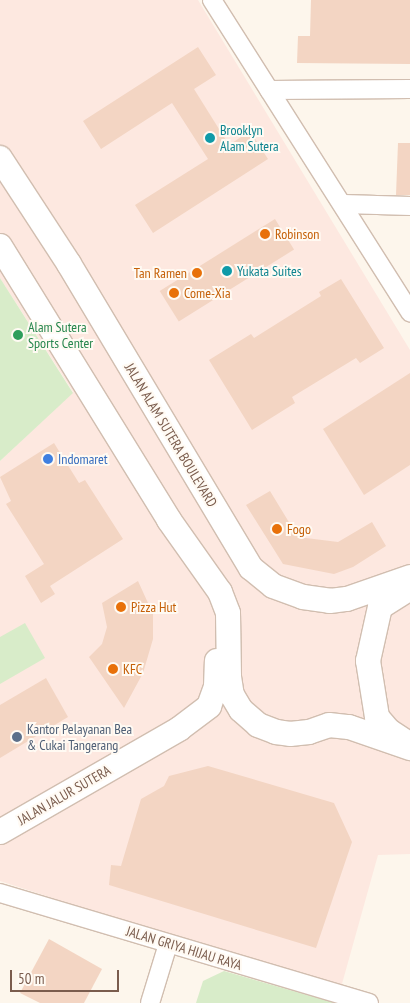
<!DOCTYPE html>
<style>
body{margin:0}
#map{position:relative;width:410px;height:1003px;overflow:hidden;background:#fdf6ec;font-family:"PT Sans Narrow",sans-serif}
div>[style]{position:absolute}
.commercial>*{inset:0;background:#fde8e0}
.green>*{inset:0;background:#d8ecc9}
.building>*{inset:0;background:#f3d5c3;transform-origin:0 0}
.roads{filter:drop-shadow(1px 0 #d1beb0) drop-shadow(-1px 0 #d1beb0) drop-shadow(0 1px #d1beb0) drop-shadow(0 -1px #d1beb0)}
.minor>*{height:18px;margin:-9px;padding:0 9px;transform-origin:9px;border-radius:9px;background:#fff}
.secondary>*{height:24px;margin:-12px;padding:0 12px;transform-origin:12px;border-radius:12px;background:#fff}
.dots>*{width:14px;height:14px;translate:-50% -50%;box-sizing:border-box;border:2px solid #fffaf3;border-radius:50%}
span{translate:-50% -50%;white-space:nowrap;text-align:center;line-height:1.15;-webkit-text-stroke:4px #fffaf3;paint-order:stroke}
.culture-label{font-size:14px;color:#0d838f}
.left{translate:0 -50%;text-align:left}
.food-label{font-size:14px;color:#c56008}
.right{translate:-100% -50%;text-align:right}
.leisure-label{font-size:14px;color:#27864d}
.street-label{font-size:14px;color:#7a5c4d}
.shop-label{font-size:14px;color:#366cbe}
.service-label{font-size:14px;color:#4e5e75}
.scale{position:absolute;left:10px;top:970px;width:109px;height:22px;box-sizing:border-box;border:2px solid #7a5c4d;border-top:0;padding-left:6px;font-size:15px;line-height:18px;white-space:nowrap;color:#7a5c4d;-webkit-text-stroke:4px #fffaf3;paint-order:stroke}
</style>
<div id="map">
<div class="commercial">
<div style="clip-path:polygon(0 0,198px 0,410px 350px,410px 854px,378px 855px,340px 991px,0 881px,0 461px,73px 392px,0 278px)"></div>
</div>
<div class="green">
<div style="clip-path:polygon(0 278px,73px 393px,0 461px)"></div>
<div style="clip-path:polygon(25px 623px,45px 658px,0 684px,0 637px)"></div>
<div style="clip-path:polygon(224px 971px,335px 1003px,196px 1003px,203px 981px)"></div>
</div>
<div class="building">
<div style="clip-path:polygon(311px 0,410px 0,410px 64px,297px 63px,298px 36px,310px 36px)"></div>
<div style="clip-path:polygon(198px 47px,216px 75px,194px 89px,229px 145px,250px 131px,268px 159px,153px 233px,135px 205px,208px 159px,172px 103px,101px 149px,83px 121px)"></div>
<div style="clip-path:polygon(398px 143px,410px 143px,410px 195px,396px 195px)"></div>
<div style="left:275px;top:219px;width:36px;height:136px;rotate:58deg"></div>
<div style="clip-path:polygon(341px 279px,384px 348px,360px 363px,356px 358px,292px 397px,295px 403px,252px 430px,209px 360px,251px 334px,254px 338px,321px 296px,319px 292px)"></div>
<div style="clip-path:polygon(410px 373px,410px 465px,364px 495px,323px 429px)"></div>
<div style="clip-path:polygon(54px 443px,79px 483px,85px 480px,123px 539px,50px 586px,55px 594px,41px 603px,25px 576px,44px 564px,6px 504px,11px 501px,0 477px)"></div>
<div style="clip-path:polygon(270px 491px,298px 537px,338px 542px,372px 522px,386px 546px,353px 567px,334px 574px,283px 564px,246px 505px)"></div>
<div style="clip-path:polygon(138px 581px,153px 614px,153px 639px,143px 673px,124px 708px,89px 657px,102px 644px,107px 627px,102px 603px)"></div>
<div style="clip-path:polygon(46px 678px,68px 717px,0 758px,0 705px)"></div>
<div style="clip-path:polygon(208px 766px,334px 803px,352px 842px,316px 948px,109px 885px,111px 865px,121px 866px,141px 799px,164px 786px,169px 776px)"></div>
<div style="clip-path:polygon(49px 939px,102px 969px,84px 1003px,40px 1003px,20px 993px)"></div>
</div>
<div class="roads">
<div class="minor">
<div style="left:212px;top:0;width:370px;rotate:57.6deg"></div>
<div style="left:269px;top:90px;width:141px;rotate:-0.4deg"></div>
<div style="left:344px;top:204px;width:66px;rotate:1.7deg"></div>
<div style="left:0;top:893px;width:385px;rotate:16.6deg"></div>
<div style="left:150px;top:1003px;width:62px;rotate:-73deg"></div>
</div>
<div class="secondary">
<div style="left:0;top:158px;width:126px;rotate:56.9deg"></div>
<div style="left:69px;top:264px;width:354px;rotate:59.1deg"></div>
<div style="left:251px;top:568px;width:28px;rotate:39deg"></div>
<div style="left:273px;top:586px;width:32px;rotate:20deg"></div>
<div style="left:303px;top:597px;width:27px;rotate:8deg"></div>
<div style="left:330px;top:601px;width:17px;rotate:-7deg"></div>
<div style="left:347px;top:599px;width:67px;rotate:-19.2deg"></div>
<div style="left:0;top:246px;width:322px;rotate:58.3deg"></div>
<div style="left:169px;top:520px;width:88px;rotate:54.7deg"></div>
<div style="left:220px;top:592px;width:22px;rotate:69deg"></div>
<div style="left:228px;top:613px;width:64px;rotate:89.1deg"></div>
<div style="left:229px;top:677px;width:18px;rotate:81deg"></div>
<div style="left:232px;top:695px;width:17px;rotate:59deg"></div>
<div style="left:241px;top:710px;width:23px;rotate:41deg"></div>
<div style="left:258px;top:725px;width:19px;rotate:21deg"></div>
<div style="left:276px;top:732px;width:14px;rotate:8deg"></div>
<div style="left:290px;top:734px;width:19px;rotate:-6deg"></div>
<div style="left:309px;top:732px;width:21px;rotate:-19deg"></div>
<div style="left:329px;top:725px;width:20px;rotate:6deg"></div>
<div style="left:349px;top:727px;width:65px;rotate:19deg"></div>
<div style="left:406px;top:742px;width:20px;rotate:-147deg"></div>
<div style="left:389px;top:731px;width:18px;rotate:-131deg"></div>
<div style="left:377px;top:717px;width:57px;rotate:-99.1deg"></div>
<div style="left:368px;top:661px;width:55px;rotate:-77.5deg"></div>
<div style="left:380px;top:607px;width:36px;rotate:-32deg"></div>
<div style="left:0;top:832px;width:207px;rotate:-29.9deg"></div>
<div style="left:179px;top:729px;width:38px;rotate:-37deg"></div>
<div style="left:209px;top:706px;width:20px;rotate:-70deg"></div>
<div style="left:216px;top:687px;width:26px;rotate:-88deg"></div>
</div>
</div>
<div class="dots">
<div style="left:210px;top:138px;background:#0f9aa8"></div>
<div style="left:265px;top:234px;background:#e8710a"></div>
<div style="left:227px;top:271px;background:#0f9aa8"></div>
<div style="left:197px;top:273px;background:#e8710a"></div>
<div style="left:174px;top:293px;background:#e8710a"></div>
<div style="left:18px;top:335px;background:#2e9e5b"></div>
<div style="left:48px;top:459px;background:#3f7fe0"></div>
<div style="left:277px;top:529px;background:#e8710a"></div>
<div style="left:121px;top:607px;background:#e8710a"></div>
<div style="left:113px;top:669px;background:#e8710a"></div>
<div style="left:17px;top:737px;background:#5c6f8a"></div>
</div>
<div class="culture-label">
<span class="left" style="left:220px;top:138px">Brooklyn<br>Alam Sutera</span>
<span class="left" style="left:237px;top:271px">Yukata Suites</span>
</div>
<div class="food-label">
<span class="left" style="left:275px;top:234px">Robinson</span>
<span class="right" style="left:187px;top:273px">Tan Ramen</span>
<span class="left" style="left:184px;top:293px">Come-Xia</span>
<span class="left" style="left:287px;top:529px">Fogo</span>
<span class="left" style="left:131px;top:607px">Pizza Hut</span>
<span class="left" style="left:123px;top:669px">KFC</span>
</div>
<div class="leisure-label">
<span class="left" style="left:28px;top:335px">Alam Sutera<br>Sports Center</span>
</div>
<div class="street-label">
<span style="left:171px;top:435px;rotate:59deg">JALAN ALAM SUTERA BOULEVARD</span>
<span style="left:64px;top:795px;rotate:-30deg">JALAN JALUR SUTERA</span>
<span style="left:184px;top:948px;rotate:17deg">JALAN GRIYA HIJAU RAYA</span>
</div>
<div class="shop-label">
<span class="left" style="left:58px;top:459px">Indomaret</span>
</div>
<div class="service-label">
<span class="left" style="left:27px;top:737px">Kantor Pelayanan Bea<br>&amp; Cukai Tangerang</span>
</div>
<div class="scale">50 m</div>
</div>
